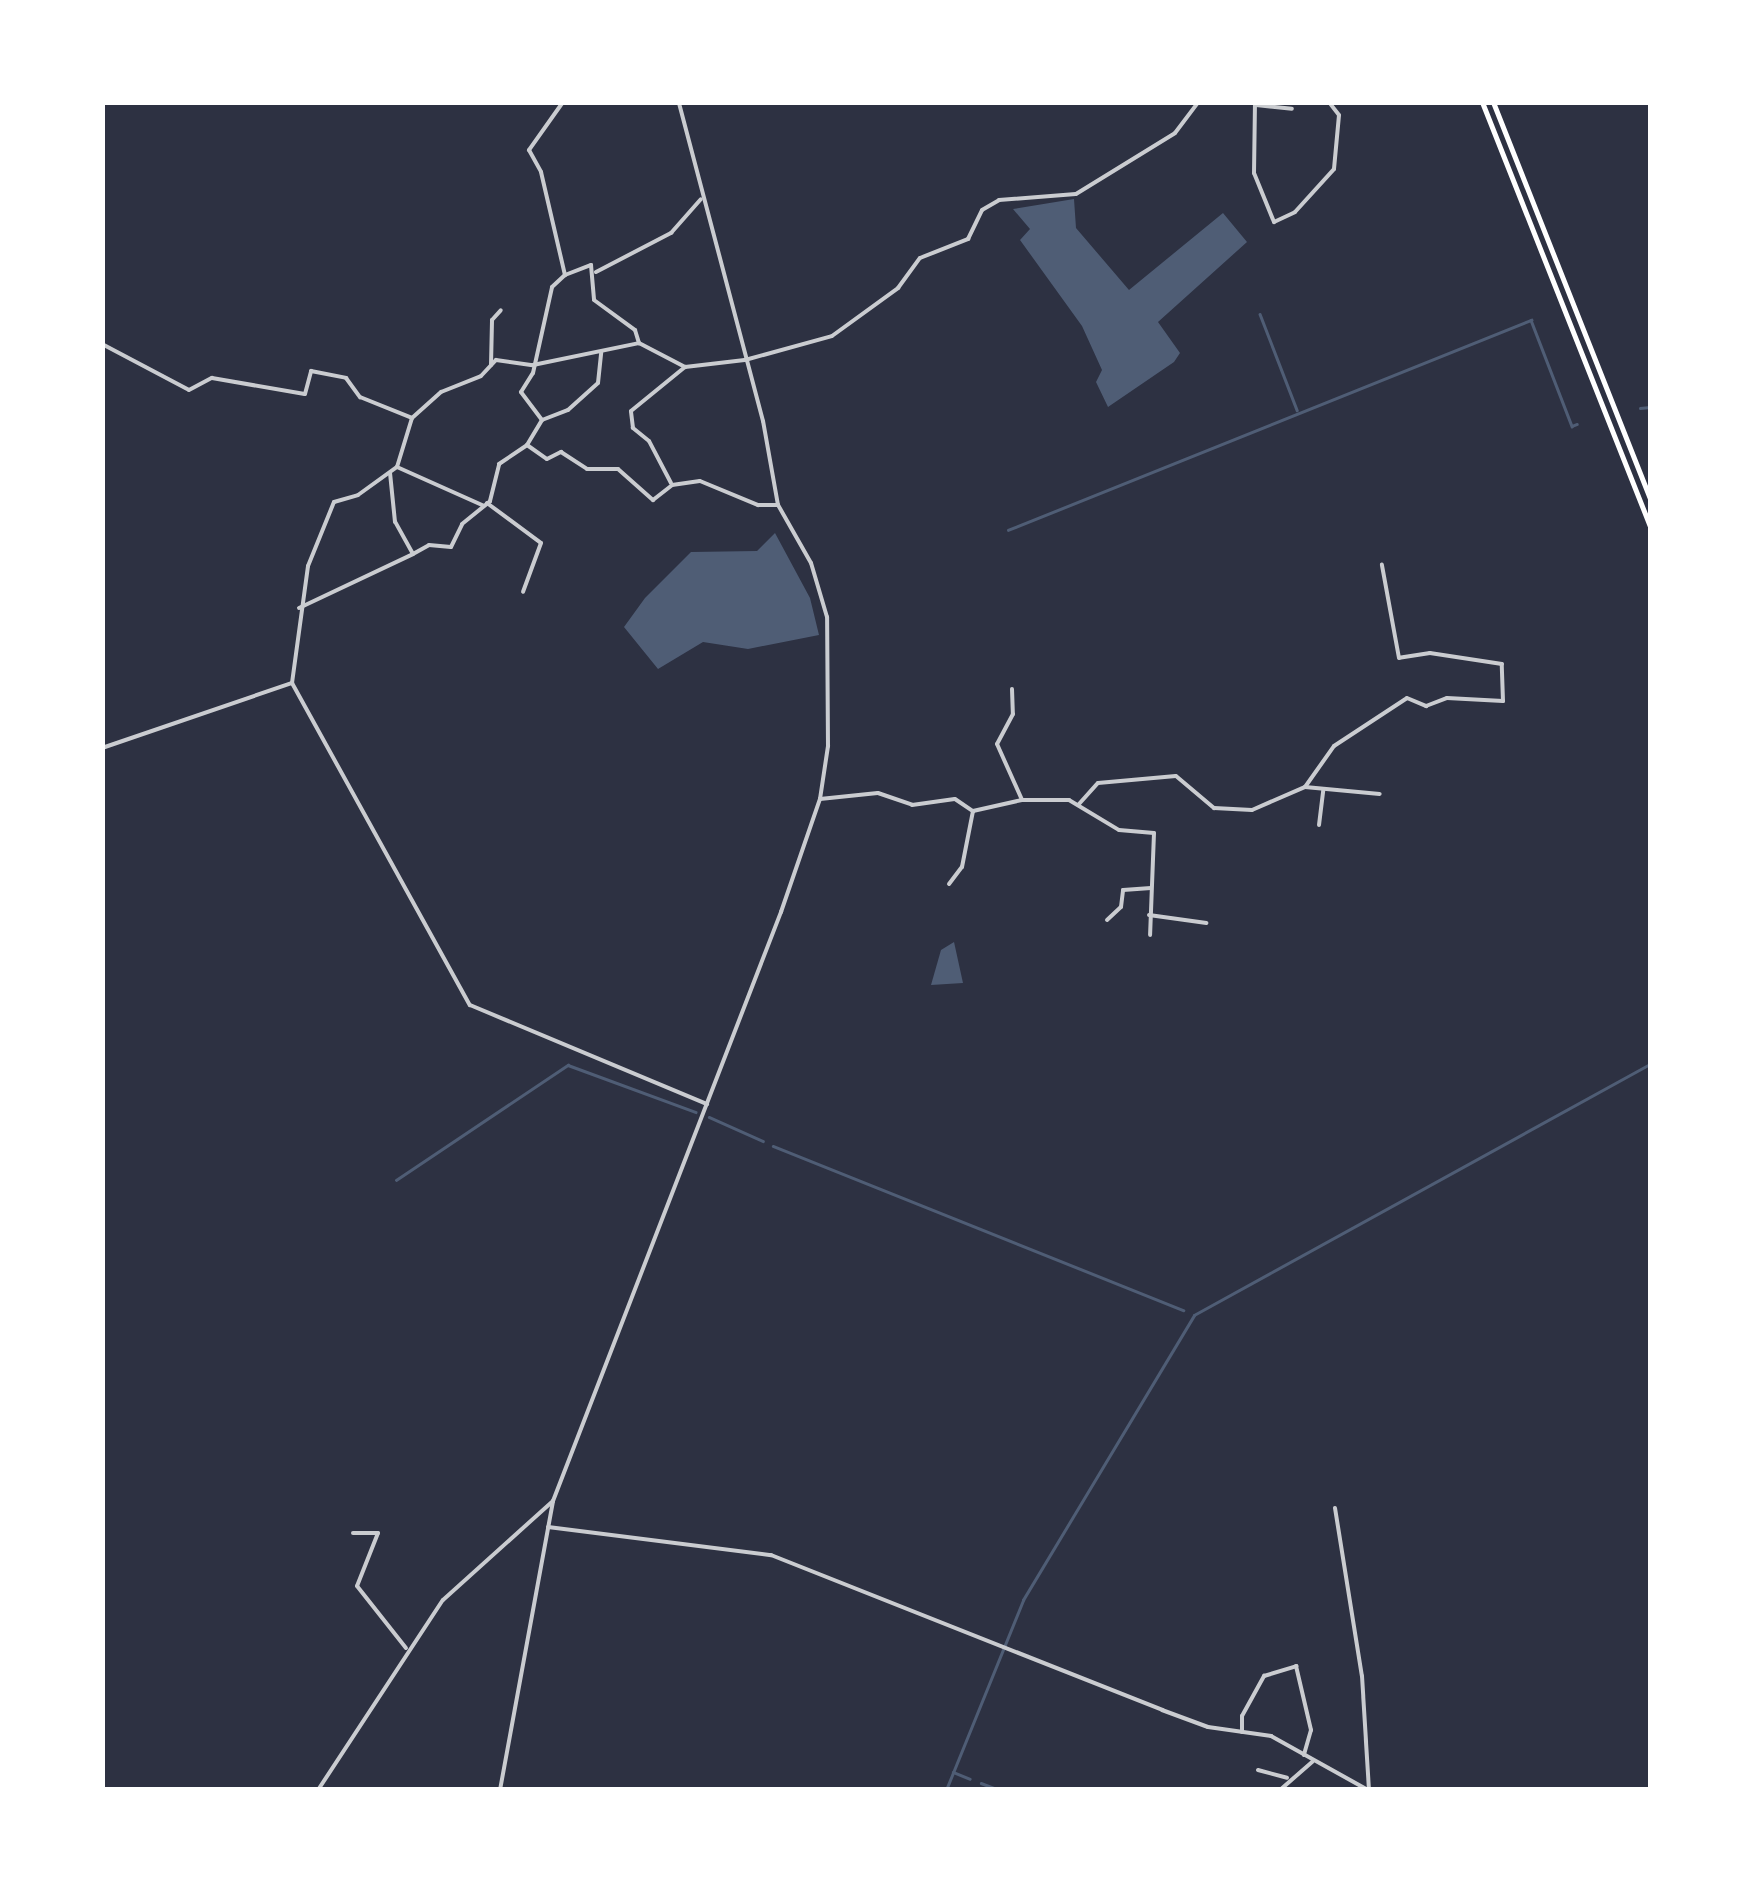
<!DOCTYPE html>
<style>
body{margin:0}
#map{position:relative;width:1753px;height:1892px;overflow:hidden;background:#2d3142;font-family:Raleway,sans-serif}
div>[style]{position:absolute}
.water>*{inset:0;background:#4f5d75}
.stream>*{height:2.5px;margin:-1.25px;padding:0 1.25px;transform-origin:1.25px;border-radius:1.25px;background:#4f5d75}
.minor>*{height:4px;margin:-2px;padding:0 2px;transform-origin:2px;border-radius:2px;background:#caccd0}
.tertiary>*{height:4px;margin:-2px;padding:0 2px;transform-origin:2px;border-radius:2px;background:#caccd0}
.trunk>*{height:5px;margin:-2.5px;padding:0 2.5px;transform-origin:2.5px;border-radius:2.5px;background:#fff}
span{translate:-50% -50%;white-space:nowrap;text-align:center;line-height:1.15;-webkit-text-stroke:8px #fff;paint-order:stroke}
.frame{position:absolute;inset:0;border:105px solid #fff;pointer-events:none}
</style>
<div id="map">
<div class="water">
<div style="clip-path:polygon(1074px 199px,1076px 228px,1129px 290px,1223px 213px,1247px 242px,1158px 322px,1180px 353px,1174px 362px,1108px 407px,1096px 382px,1102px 370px,1082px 326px,1020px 240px,1030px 229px,1013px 209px)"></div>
<div style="clip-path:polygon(775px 533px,810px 598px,819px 635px,748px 649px,703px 642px,658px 669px,624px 627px,645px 598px,691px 552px,757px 551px)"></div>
<div style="clip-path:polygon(954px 942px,963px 983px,931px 985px,941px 950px)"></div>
</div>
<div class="stream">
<div style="left:1260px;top:314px;width:103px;rotate:68.9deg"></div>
<div style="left:1640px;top:408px;width:10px;rotate:-6deg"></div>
<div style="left:1008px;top:530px;width:564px;rotate:-21.88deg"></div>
<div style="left:1531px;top:320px;width:114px;rotate:68.9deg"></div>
<div style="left:1572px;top:426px;width:5px;rotate:-22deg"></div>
<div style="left:709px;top:1117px;width:59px;rotate:24deg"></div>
<div style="left:773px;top:1146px;width:442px;rotate:21.8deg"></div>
<div style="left:396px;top:1180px;width:207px;rotate:-33.8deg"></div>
<div style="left:568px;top:1065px;width:136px;rotate:20.2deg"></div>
<div style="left:953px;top:1772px;width:18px;rotate:22deg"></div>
<div style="left:981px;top:1783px;width:19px;rotate:21deg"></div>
<div style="left:946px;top:1790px;width:205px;rotate:-67.9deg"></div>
<div style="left:1023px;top:1600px;width:332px;rotate:-59deg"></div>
<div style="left:1194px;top:1315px;width:521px;rotate:-28.83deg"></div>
</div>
<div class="minor">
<div style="left:563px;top:102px;width:59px;rotate:125.3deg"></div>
<div style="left:529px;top:150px;width:25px;rotate:61deg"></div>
<div style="left:541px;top:172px;width:106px;rotate:76.9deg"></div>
<div style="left:1255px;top:102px;width:71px;rotate:90.8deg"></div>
<div style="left:1254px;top:173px;width:53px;rotate:67.8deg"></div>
<div style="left:1274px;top:222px;width:23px;rotate:-25deg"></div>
<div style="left:1295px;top:212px;width:58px;rotate:-47.8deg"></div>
<div style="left:1334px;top:169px;width:54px;rotate:-84.7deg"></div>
<div style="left:1339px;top:115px;width:16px;rotate:-128deg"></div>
<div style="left:1256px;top:105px;width:36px;rotate:6deg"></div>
<div style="left:596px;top:272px;width:85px;rotate:-27.5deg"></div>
<div style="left:671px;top:233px;width:45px;rotate:-48.6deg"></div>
<div style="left:102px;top:344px;width:98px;rotate:27.9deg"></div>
<div style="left:189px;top:390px;width:26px;rotate:-28deg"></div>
<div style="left:212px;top:378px;width:94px;rotate:9.8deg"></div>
<div style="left:305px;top:394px;width:24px;rotate:-75deg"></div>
<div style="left:311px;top:371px;width:36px;rotate:11deg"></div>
<div style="left:346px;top:378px;width:24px;rotate:54deg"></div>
<div style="left:360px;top:397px;width:56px;rotate:22deg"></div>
<div style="left:491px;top:365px;width:45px;rotate:-88.7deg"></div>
<div style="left:492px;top:320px;width:13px;rotate:-48deg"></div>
<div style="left:542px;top:420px;width:35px;rotate:-127deg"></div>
<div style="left:521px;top:392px;width:22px;rotate:-58deg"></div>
<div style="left:533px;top:373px;width:88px;rotate:-77.5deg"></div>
<div style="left:552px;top:287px;width:18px;rotate:-43deg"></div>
<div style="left:565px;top:275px;width:28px;rotate:-21deg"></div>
<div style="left:591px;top:265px;width:35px;rotate:85deg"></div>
<div style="left:594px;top:300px;width:51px;rotate:36.2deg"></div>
<div style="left:635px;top:330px;width:14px;rotate:73deg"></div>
<div style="left:527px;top:445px;width:29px;rotate:-59deg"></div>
<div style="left:542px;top:420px;width:28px;rotate:-21deg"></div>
<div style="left:568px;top:410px;width:40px;rotate:-42deg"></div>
<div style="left:598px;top:383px;width:31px;rotate:-84deg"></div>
<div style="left:397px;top:467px;width:95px;rotate:24.1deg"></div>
<div style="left:671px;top:483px;width:47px;rotate:-117.6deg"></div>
<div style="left:649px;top:441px;width:21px;rotate:-141deg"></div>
<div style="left:633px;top:428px;width:17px;rotate:-97deg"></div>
<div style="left:631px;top:411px;width:70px;rotate:-39.2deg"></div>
<div style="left:487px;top:503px;width:67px;rotate:36.5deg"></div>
<div style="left:541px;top:543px;width:52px;rotate:110.2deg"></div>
<div style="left:413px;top:554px;width:18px;rotate:-29deg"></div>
<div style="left:429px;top:545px;width:22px;rotate:5deg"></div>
<div style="left:451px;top:547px;width:25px;rotate:-64deg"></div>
<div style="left:462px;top:524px;width:36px;rotate:-39deg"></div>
<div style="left:490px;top:501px;width:38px;rotate:-76deg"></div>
<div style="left:499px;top:464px;width:34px;rotate:-34deg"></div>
<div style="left:527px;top:445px;width:24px;rotate:35deg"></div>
<div style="left:547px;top:459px;width:16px;rotate:-27deg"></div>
<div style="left:561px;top:452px;width:31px;rotate:33deg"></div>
<div style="left:587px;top:469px;width:31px"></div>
<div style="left:618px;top:469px;width:47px;rotate:41.5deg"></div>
<div style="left:653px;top:500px;width:24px;rotate:-38deg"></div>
<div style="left:672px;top:485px;width:28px;rotate:-8deg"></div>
<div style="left:700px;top:481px;width:63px;rotate:22.5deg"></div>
<div style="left:758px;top:505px;width:20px"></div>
<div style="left:299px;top:608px;width:126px;rotate:-25.3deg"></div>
<div style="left:413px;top:554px;width:37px;rotate:-119deg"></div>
<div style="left:395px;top:522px;width:49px;rotate:-95.8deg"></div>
<div style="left:292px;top:683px;width:118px;rotate:-82.2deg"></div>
<div style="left:308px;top:566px;width:69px;rotate:-67.9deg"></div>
<div style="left:334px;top:502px;width:25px;rotate:-16deg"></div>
<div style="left:358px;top:495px;width:48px;rotate:-35.7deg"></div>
<div style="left:397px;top:467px;width:51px;rotate:-73deg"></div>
<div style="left:412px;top:418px;width:39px;rotate:-42deg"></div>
<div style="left:441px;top:392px;width:43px;rotate:-21.8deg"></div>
<div style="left:481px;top:376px;width:22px;rotate:-47deg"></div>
<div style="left:496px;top:360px;width:37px;rotate:8deg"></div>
<div style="left:533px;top:365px;width:108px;rotate:-11.7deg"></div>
<div style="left:639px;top:343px;width:52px;rotate:27.6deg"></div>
<div style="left:685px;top:367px;width:60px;rotate:-6.7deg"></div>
<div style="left:745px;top:360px;width:90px;rotate:-15.4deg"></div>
<div style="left:832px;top:336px;width:82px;rotate:-36deg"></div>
<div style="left:898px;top:288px;width:37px;rotate:-54deg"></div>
<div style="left:920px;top:258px;width:52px;rotate:-21.6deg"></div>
<div style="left:968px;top:239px;width:32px;rotate:-64deg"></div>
<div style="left:982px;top:210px;width:20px;rotate:-30deg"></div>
<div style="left:999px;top:200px;width:77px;rotate:-4.5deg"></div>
<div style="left:1076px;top:194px;width:116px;rotate:-31.6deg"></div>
<div style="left:1175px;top:133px;width:39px;rotate:-53deg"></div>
<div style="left:1012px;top:689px;width:25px;rotate:88deg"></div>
<div style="left:1013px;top:714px;width:34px;rotate:118deg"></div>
<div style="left:997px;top:744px;width:61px;rotate:65.9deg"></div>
<div style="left:1305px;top:787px;width:75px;rotate:5.3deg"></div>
<div style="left:820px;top:799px;width:58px;rotate:-5.9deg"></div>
<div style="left:878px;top:793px;width:36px;rotate:19deg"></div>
<div style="left:912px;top:805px;width:43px;rotate:-7.9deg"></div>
<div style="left:955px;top:799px;width:22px;rotate:34deg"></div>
<div style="left:973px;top:811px;width:50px;rotate:-12.7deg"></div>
<div style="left:1022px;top:800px;width:47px"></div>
<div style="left:1069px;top:800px;width:58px;rotate:31deg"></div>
<div style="left:1119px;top:830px;width:35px;rotate:5deg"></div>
<div style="left:1154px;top:833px;width:102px;rotate:92.2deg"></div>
<div style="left:1079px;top:804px;width:28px;rotate:-48deg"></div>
<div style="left:1098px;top:783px;width:78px;rotate:-5.1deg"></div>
<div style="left:1176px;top:776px;width:50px;rotate:40.1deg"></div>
<div style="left:1214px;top:808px;width:38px;rotate:3deg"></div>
<div style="left:1252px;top:810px;width:58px;rotate:-23.5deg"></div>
<div style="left:1305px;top:787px;width:50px;rotate:-54.7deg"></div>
<div style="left:1334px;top:746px;width:87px;rotate:-33.3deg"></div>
<div style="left:1407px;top:698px;width:21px;rotate:23deg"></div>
<div style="left:1426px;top:706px;width:22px;rotate:-21deg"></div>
<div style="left:1447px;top:698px;width:56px;rotate:3.1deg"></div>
<div style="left:1503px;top:701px;width:37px;rotate:-92deg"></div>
<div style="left:1502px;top:664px;width:73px;rotate:-171.3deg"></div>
<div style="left:1430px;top:653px;width:31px;rotate:171deg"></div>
<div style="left:1399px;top:658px;width:95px;rotate:-100.4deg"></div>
<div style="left:1319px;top:825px;width:35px;rotate:-83deg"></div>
<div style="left:949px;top:884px;width:21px;rotate:-53deg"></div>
<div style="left:962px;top:867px;width:57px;rotate:-78.9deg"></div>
<div style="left:1149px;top:915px;width:58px;rotate:8deg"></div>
<div style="left:1107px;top:920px;width:19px;rotate:-43deg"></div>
<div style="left:1121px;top:907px;width:17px;rotate:-83deg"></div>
<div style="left:1123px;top:890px;width:28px;rotate:-4deg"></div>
<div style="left:1335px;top:1508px;width:170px;rotate:80.9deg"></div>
<div style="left:1362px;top:1676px;width:114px;rotate:86.5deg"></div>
<div style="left:548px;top:1527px;width:225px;rotate:7.2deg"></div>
<div style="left:771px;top:1555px;width:421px;rotate:21.6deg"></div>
<div style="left:353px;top:1533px;width:25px"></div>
<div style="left:378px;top:1533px;width:57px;rotate:111.6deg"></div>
<div style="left:357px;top:1586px;width:79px;rotate:51.7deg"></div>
<div style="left:1242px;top:1732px;width:16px;rotate:-90deg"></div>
<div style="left:1242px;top:1716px;width:46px;rotate:-61.2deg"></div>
<div style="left:1264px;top:1676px;width:34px;rotate:-17deg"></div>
<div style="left:1296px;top:1666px;width:66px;rotate:76.8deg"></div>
<div style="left:1311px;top:1730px;width:26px;rotate:106deg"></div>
<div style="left:1258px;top:1770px;width:30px;rotate:15deg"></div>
<div style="left:1280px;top:1790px;width:43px;rotate:-41.2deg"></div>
</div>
<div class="tertiary">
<div style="left:102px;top:748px;width:201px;rotate:-18.9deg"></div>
<div style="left:292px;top:683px;width:368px;rotate:61.1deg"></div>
<div style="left:470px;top:1005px;width:257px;rotate:22.7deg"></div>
<div style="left:1162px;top:1710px;width:49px;rotate:20.3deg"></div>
<div style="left:1208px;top:1727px;width:64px;rotate:8.1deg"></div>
<div style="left:1271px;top:1736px;width:111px;rotate:29.1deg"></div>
<div style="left:318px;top:1790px;width:227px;rotate:-56.7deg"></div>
<div style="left:443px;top:1600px;width:148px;rotate:-42deg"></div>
<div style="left:500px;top:1790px;width:294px;rotate:-79.6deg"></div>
<div style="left:553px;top:1501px;width:632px;rotate:-68.84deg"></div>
<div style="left:781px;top:912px;width:120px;rotate:-71deg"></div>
<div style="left:820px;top:799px;width:54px;rotate:-81.4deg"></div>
<div style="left:828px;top:746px;width:129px;rotate:-90.4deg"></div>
<div style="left:827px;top:617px;width:56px;rotate:-106.5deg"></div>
<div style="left:811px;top:563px;width:67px;rotate:-119.6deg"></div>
<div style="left:778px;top:505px;width:85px;rotate:-100.1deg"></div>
<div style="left:763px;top:421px;width:330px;rotate:-104.8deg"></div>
</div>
<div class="trunk">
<div style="left:1482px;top:102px;width:456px;rotate:68.4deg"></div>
<div style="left:1493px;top:102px;width:427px;rotate:68.4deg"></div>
</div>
<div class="frame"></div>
</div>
